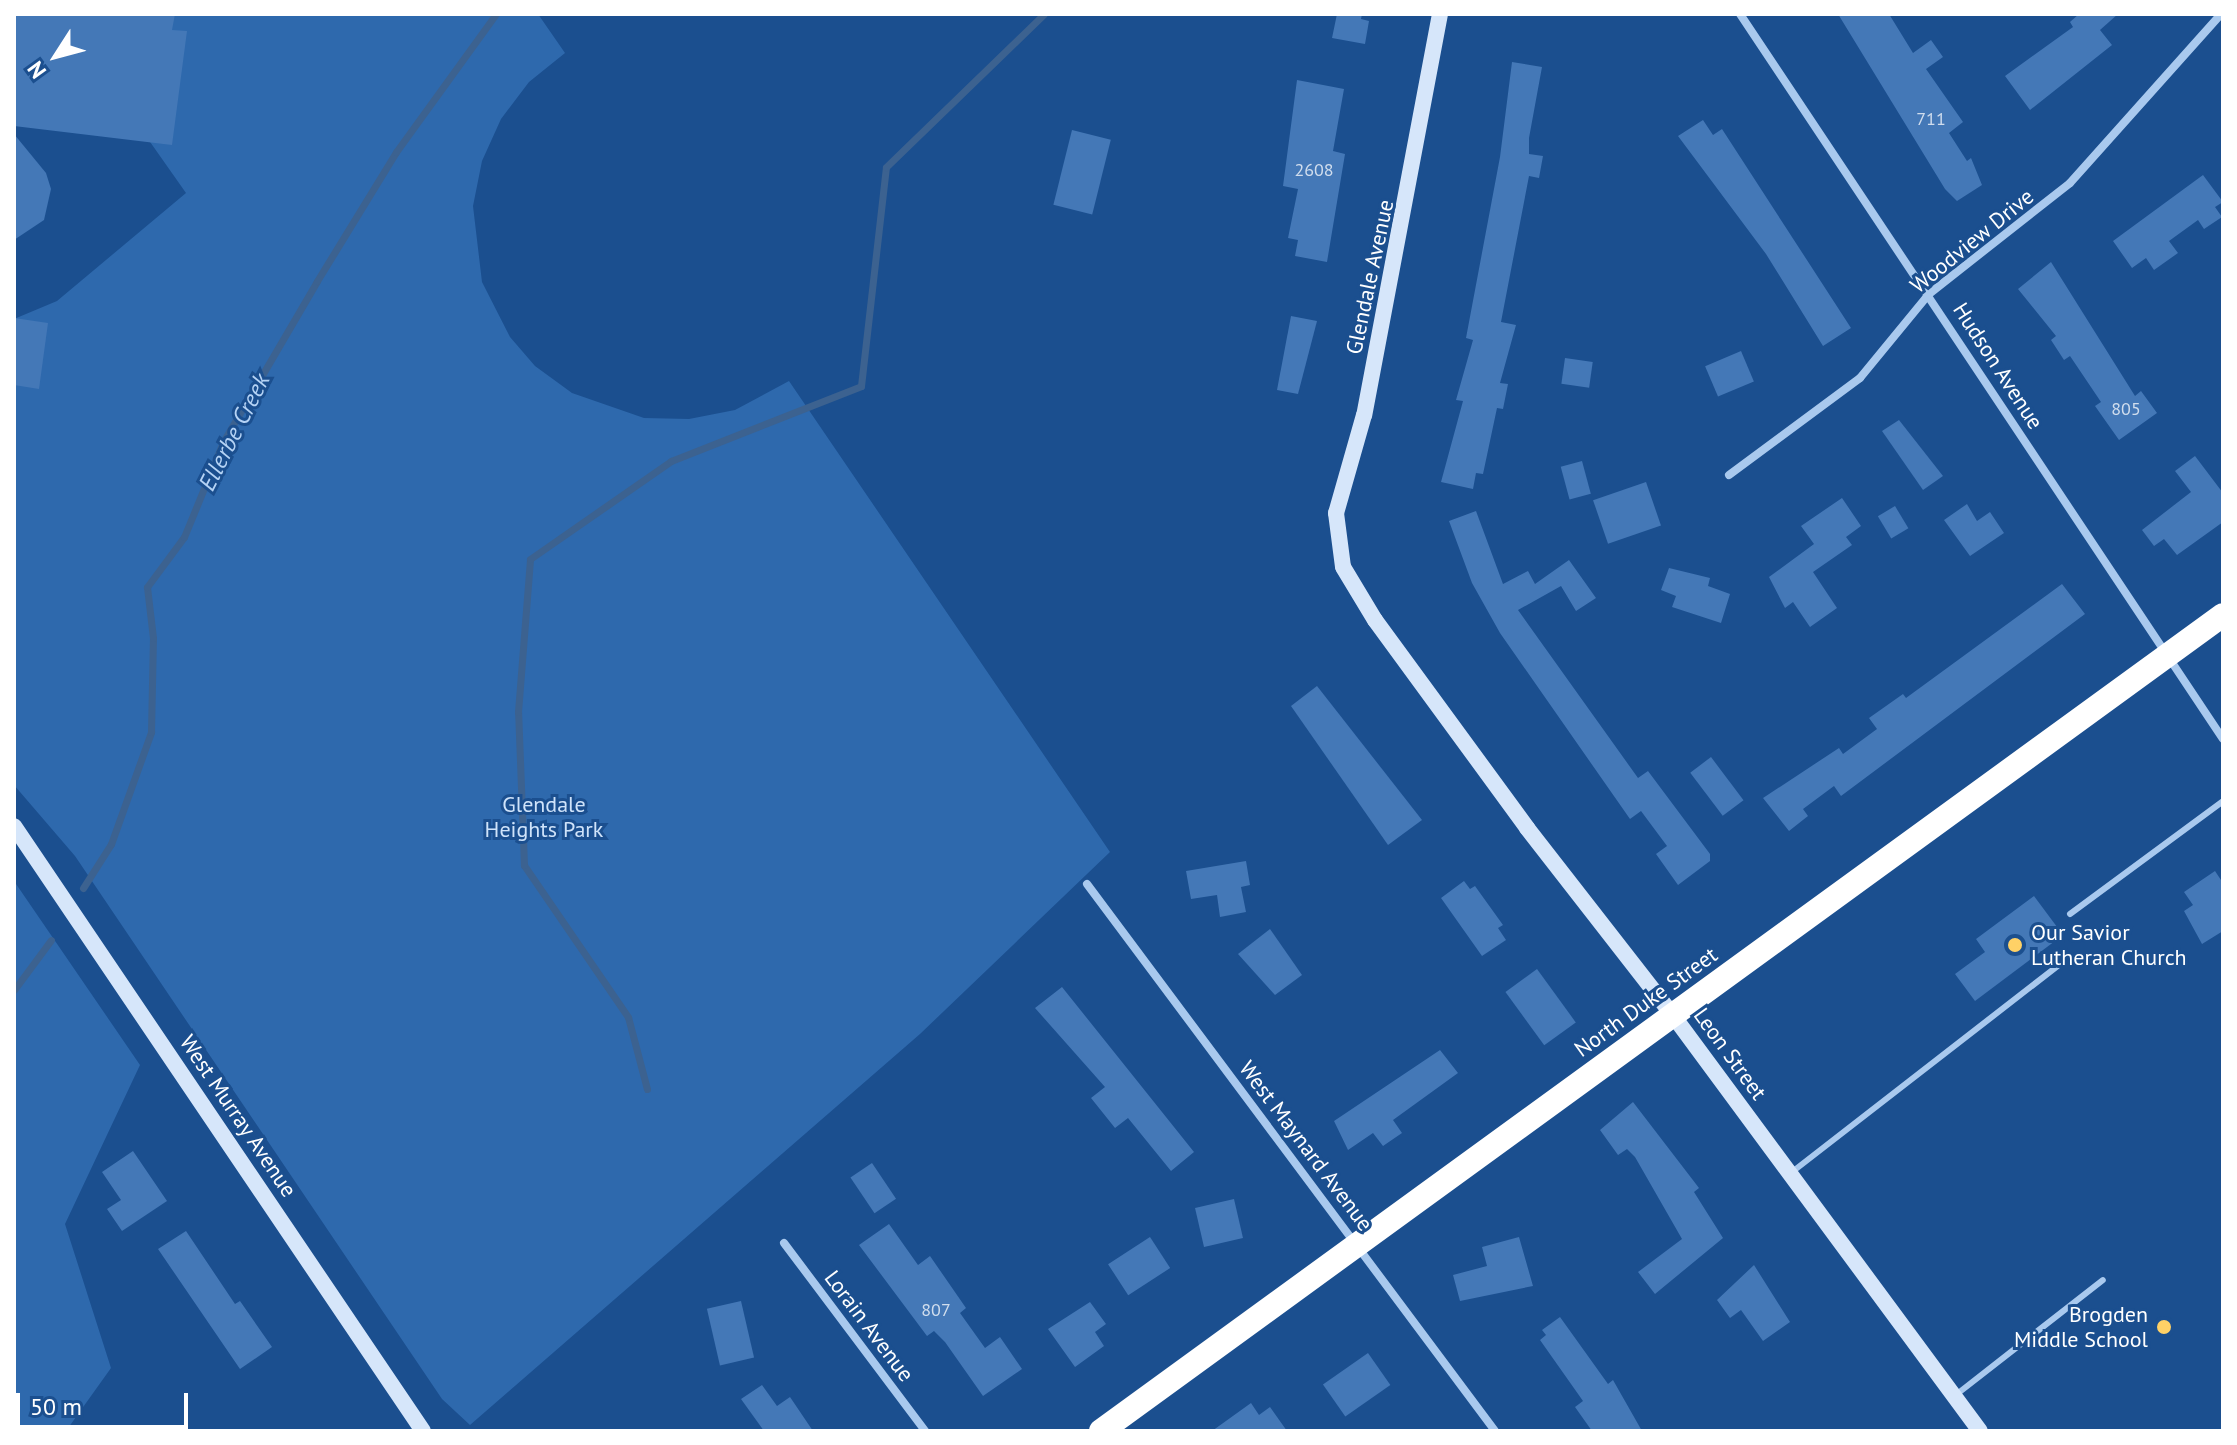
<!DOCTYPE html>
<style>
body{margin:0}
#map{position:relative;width:2237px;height:1445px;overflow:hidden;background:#1b4f8f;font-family:"PT Sans",sans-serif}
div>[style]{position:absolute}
.green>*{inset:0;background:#2e69ad}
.stream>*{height:7px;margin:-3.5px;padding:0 3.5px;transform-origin:3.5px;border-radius:3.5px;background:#3c6290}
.building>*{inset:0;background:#4478b7;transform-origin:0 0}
.lane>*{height:6px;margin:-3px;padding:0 3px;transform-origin:3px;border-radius:3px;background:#a9c9ee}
.street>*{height:8px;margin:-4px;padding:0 4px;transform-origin:4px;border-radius:4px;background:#a9c9ee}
.secondary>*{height:16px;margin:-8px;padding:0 8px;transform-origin:8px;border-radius:8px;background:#d6e6fa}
.highway>*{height:24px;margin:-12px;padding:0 12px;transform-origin:12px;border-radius:12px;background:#fff}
.dots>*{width:22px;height:22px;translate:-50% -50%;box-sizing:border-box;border:4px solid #1b4f8f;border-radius:50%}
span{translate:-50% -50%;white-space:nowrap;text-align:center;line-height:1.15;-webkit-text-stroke:6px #1b4f8f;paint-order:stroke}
.number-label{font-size:18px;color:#d0dded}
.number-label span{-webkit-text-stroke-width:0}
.street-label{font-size:22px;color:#fff}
.park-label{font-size:22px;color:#cfe3fa}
.poi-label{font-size:22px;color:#fff}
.left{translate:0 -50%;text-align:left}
.right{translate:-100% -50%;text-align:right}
.water-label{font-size:24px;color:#b5d3f5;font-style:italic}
.frame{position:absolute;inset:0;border:16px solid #fff;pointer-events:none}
.north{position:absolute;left:16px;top:16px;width:80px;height:80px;-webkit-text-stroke:6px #1b4f8f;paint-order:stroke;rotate:234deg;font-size:22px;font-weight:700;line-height:32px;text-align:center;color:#fff}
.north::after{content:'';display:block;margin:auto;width:28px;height:36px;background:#fff;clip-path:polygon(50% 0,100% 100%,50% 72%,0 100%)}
.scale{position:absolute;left:16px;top:1393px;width:172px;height:36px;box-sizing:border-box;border:4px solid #fff;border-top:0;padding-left:10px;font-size:24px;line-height:28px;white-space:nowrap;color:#fff;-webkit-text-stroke:6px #1b4f8f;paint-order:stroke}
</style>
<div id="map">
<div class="green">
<div style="clip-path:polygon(60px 14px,538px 14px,565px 53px,529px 82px,501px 119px,482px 161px,473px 206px,482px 282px,510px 337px,535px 366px,572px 393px,644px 418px,689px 419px,735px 410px,789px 381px,1110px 852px,920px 1034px,470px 1425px,442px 1399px,75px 856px,14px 785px,14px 319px,57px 301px,186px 193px)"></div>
<div style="clip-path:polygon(14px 881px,140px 1065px,65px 1224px,111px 1368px,66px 1431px,14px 1431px)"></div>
</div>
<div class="stream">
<div style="left:83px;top:888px;width:52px;rotate:-57.5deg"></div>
<div style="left:111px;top:844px;width:119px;rotate:-70.3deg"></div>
<div style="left:151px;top:732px;width:94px;rotate:-88.8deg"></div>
<div style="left:153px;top:638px;width:51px;rotate:-96.7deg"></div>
<div style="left:147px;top:587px;width:62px;rotate:-53.5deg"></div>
<div style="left:184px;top:537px;width:103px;rotate:-67.7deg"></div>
<div style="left:223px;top:442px;width:186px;rotate:-59.7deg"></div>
<div style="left:317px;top:281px;width:151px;rotate:-58.5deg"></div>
<div style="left:396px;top:152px;width:170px;rotate:-54.1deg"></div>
<div style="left:14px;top:990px;width:62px;rotate:-53.5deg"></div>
<div style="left:647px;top:1089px;width:74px;rotate:-104.8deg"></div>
<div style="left:628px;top:1017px;width:184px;rotate:-124.4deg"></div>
<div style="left:524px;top:865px;width:153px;rotate:-92.2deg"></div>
<div style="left:518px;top:712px;width:153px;rotate:-85.5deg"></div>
<div style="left:530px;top:559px;width:172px;rotate:-34.8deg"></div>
<div style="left:671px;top:461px;width:204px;rotate:-21.5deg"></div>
<div style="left:861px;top:386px;width:220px;rotate:-83.5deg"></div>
<div style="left:886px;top:167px;width:220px;rotate:-44.1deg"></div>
</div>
<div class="building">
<div style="clip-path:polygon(14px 14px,175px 14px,172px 30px,187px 31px,172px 145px,14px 126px)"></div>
<div style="clip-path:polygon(1337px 14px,1362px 14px,1361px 19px,1369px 21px,1365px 44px,1332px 38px)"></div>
<div style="clip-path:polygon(1838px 14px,1889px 14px,1913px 53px,1931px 40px,1943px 57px,1926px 69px,1963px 122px,1949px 133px,1967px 161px,1971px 158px,1982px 185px,1957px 201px,1945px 189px)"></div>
<div style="clip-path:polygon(2079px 14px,2118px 14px,2100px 30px,2112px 45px,2030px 110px,2005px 76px,2073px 27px,2070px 22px)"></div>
<div style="clip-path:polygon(1512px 62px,1542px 67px,1529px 138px,1529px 154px,1543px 156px,1539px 178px,1529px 176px,1501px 322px,1516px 325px,1500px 383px,1508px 384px,1503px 409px,1497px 408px,1483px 474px,1476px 473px,1473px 489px,1441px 482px,1463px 401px,1456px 400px,1473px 340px,1466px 338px,1500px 157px)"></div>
<div style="clip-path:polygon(1297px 80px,1344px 89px,1333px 151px,1345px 154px,1327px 262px,1295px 256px,1298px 240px,1288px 238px,1298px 189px,1283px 186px)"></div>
<div style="clip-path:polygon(1703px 120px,1713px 135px,1722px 129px,1851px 328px,1823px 346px,1766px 254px,1678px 136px)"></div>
<div style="left:1072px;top:130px;width:40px;height:77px;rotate:14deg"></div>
<div style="clip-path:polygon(14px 134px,46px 173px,51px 189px,44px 220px,14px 240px)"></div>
<div style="clip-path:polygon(2203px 175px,2223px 202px,2215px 207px,2222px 217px,2204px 229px,2198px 220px,2169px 241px,2178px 253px,2154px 270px,2146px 258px,2132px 268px,2113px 241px)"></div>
<div style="clip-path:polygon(2051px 262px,2135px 396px,2141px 391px,2157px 413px,2119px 440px,2095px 406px,2101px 402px,2070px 356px,2064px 360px,2051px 340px,2056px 336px,2018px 289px)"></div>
<div style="clip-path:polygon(1291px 316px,1317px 321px,1298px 394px,1277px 390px)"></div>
<div style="clip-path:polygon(14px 318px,48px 323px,39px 389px,14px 385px)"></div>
<div style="left:1741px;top:351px;width:33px;height:39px;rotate:67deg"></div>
<div style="left:1565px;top:358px;width:28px;height:26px;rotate:8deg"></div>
<div style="clip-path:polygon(1899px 420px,1943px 476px,1923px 490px,1882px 431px)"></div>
<div style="clip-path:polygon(2195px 456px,2223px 493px,2223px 522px,2177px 555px,2164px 539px,2154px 546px,2142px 530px,2191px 492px,2175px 471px)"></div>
<div style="left:1582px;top:461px;width:34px;height:22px;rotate:75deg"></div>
<div style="left:1646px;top:482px;width:46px;height:56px;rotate:71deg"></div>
<div style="clip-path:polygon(1842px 498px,1861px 526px,1846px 537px,1852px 545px,1813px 572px,1837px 608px,1810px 627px,1793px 602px,1785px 608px,1769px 577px,1814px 544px,1801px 526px)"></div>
<div style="clip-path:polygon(1967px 504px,1977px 521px,1990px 512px,2004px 533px,1970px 556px,1944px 520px)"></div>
<div style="left:1895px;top:506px;width:26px;height:20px;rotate:59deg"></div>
<div style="clip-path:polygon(1476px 511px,1503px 584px,1528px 571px,1535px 584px,1569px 560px,1596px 598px,1576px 611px,1561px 586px,1518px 610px,1638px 778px,1648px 771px,1710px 854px,1710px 861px,1678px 885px,1656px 854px,1667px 846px,1641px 811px,1630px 819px,1500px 633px,1472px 583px,1449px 521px)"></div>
<div style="clip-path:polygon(1669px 568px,1710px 578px,1708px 586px,1730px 594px,1721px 623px,1672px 607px,1676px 596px,1661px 590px)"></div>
<div style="clip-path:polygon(2062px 584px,2085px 614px,1841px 796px,1834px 786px,1803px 809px,1808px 816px,1789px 831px,1763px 798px,1839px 748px,1843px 754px,1877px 729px,1869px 718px,1903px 694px,1906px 698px)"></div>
<div style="clip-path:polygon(1317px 686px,1422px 820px,1388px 845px,1291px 706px)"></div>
<div style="left:1711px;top:757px;width:54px;height:26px;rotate:53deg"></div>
<div style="clip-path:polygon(1246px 861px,1250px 885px,1241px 887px,1246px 912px,1220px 917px,1217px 895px,1191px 899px,1186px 871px)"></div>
<div style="clip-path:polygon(2215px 871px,2223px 883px,2223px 931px,2202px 944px,2184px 911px,2193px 905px,2184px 892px)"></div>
<div style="clip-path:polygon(1464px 881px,1470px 889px,1475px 886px,1503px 925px,1498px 928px,1506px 940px,1482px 956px,1441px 898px)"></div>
<div style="clip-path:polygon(2034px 896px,2063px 935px,1975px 1001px,1955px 974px,1985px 952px,1976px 939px)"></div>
<div style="clip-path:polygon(1270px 929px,1302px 975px,1275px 995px,1238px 954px)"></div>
<div style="left:1537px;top:969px;width:66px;height:39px;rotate:54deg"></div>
<div style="clip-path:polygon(1062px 987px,1194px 1152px,1171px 1171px,1128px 1118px,1115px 1128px,1091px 1098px,1105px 1087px,1035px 1008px)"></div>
<div style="clip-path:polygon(1440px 1050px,1458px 1073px,1393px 1120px,1402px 1133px,1383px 1146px,1373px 1133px,1348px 1150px,1334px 1121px)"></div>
<div style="clip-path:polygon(1633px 1102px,1699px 1188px,1694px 1192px,1723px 1238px,1655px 1294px,1638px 1272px,1682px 1239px,1635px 1157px,1627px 1149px,1618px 1155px,1600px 1130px)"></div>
<div style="clip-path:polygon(133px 1151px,167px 1201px,122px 1231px,107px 1209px,121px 1200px,102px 1172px)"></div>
<div style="left:872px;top:1163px;width:43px;height:26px;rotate:56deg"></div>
<div style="left:1234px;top:1199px;width:40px;height:40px;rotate:77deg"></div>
<div style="clip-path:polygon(889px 1224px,918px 1265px,930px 1256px,966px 1308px,960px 1313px,985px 1348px,1000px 1337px,1022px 1369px,983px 1396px,945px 1342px,934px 1331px,927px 1336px,859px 1245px)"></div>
<div style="clip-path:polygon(186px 1231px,235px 1304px,240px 1301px,272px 1347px,240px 1369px,158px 1249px)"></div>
<div style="left:1150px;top:1237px;width:37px;height:50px;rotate:57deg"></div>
<div style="clip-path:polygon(1519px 1237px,1533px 1286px,1460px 1301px,1453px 1275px,1487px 1266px,1482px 1247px)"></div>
<div style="clip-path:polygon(1754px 1265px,1790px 1322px,1763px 1341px,1741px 1310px,1730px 1318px,1717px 1300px)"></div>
<div style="left:741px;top:1301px;width:58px;height:35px;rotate:77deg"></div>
<div style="clip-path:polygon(1090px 1302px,1106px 1324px,1095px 1332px,1104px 1346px,1075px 1367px,1048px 1329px)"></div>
<div style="clip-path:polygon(1560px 1317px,1608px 1384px,1613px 1380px,1642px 1431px,1592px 1431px,1575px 1407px,1583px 1401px,1540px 1340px,1546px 1335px,1542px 1330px)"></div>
<div style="left:1368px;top:1353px;width:39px;height:55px;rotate:55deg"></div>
<div style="clip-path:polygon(762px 1385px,777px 1406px,790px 1397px,813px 1431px,764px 1431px,741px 1399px)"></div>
<div style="clip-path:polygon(1251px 1403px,1259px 1415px,1270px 1407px,1287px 1431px,1212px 1431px)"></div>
</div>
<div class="lane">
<div style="left:2070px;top:914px;width:190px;rotate:-36.4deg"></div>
<div style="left:1792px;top:1172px;width:336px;rotate:-37.8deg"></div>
<div style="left:1957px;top:1394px;width:185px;rotate:-38deg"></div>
</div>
<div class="street">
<div style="left:1740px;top:14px;width:871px;rotate:56.33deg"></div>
<div style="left:1729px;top:475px;width:163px;rotate:-36.5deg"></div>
<div style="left:1860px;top:378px;width:109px;rotate:-50.6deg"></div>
<div style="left:1929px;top:294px;width:179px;rotate:-38.2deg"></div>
<div style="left:2070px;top:183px;width:227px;rotate:-48.2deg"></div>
<div style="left:1087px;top:884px;width:682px;rotate:53.28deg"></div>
<div style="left:784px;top:1243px;width:235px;rotate:53.1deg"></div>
</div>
<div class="secondary">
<div style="left:1440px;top:14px;width:408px;rotate:100.7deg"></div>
<div style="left:1364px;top:415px;width:102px;rotate:105.9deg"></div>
<div style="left:1336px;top:513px;width:54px;rotate:82.6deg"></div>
<div style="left:1343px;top:567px;width:62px;rotate:58.9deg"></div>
<div style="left:1375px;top:620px;width:258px;rotate:53.8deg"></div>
<div style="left:1527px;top:828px;width:236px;rotate:52.1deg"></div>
<div style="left:1672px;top:1014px;width:518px;rotate:53.55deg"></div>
<div style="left:14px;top:826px;width:730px;rotate:55.94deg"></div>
</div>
<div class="highway">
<div style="left:1101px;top:1431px;width:1387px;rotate:-36.03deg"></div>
</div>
<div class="dots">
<div style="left:2015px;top:945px;background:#ffd166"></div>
<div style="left:2164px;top:1327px;background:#ffd166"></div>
</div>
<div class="number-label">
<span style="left:1931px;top:119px">711</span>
<span style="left:1314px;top:170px">2608</span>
<span style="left:2126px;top:409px">805</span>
<span style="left:936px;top:1310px">807</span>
</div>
<div class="street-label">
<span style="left:1972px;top:241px;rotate:-39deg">Woodview Drive</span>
<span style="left:1370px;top:277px;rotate:-78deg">Glendale Avenue</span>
<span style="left:1998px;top:366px;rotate:57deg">Hudson Avenue</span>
<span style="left:1646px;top:1002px;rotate:-36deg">North Duke Street</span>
<span style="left:1730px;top:1054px;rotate:54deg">Leon Street</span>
<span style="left:238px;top:1116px;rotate:56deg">West Murray Avenue</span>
<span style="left:1306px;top:1146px;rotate:53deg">West Maynard Avenue</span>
<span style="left:869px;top:1326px;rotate:53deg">Lorain Avenue</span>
</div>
<div class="park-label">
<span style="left:544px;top:817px">Glendale<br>Heights Park</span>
</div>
<div class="poi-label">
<span class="left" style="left:2031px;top:945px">Our Savior<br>Lutheran Church</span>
<span class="right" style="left:2148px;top:1327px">Brogden<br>Middle School</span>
</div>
<div class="water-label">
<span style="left:234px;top:432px;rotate:-63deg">Ellerbe Creek</span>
</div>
<div class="frame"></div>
<div class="north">N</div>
<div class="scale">50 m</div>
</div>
